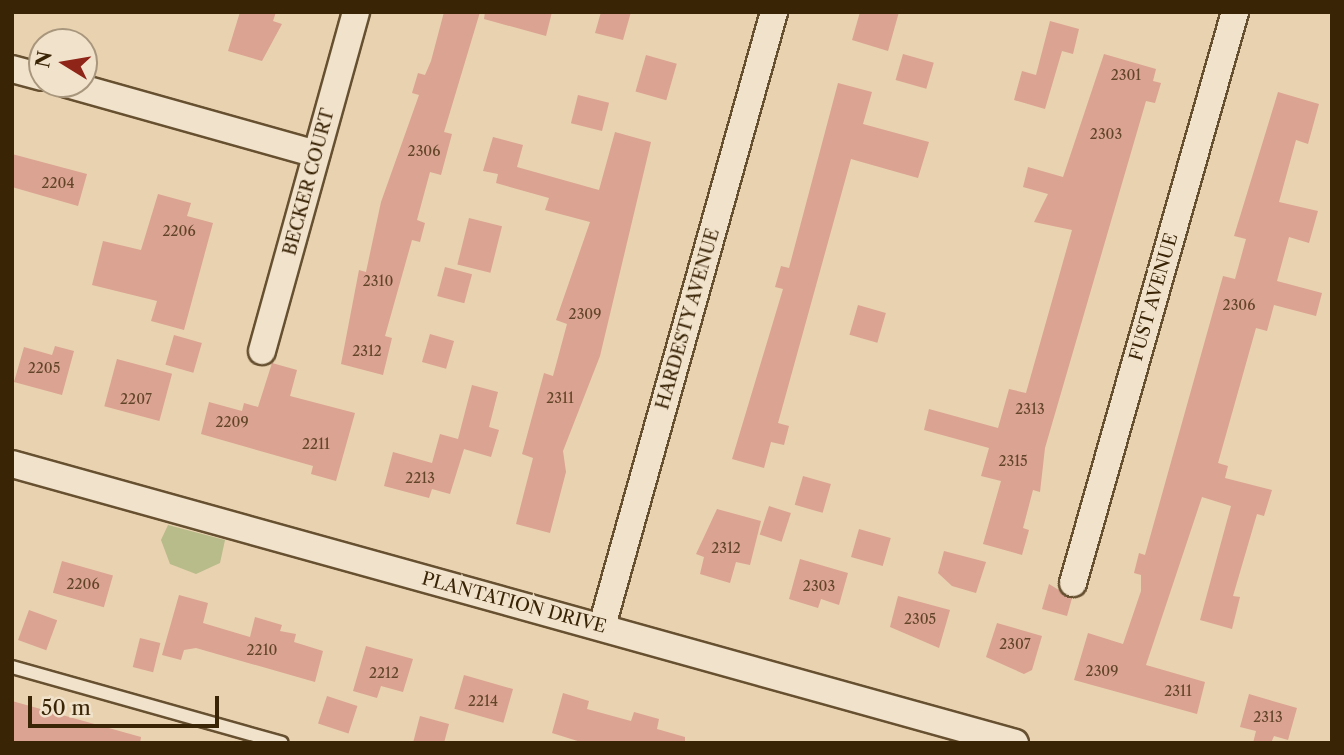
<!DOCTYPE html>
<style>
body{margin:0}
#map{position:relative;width:1344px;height:755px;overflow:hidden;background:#e9d2b0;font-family:"Libre Caslon Text",serif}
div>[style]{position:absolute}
.green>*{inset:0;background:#b8bb8a}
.building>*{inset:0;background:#dba392;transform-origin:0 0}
.roads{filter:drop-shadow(2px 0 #665030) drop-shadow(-2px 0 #665030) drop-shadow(0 2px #665030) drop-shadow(0 -2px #665030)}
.lane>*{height:12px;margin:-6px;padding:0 6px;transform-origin:6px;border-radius:6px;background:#f1e2cc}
.street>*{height:26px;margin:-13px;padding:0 13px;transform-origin:13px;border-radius:13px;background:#f1e2cc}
span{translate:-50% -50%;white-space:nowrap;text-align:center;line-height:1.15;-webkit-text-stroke:6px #f1e2cc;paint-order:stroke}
.number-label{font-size:14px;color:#624429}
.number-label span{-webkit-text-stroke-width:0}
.street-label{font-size:18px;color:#3a2406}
.frame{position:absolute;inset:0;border:14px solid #3a2406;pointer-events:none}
.north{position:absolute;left:28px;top:28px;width:70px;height:70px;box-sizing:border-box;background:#f1e2cc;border:2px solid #a8967d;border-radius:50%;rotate:281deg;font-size:19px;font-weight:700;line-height:28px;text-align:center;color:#3a2406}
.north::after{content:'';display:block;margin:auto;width:24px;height:32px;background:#8f2418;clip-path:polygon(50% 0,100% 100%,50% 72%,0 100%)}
.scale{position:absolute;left:28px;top:696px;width:191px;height:32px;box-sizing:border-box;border:4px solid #3a2406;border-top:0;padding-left:9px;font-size:21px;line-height:24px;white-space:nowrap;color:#3a2406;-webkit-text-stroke:5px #f1e2cc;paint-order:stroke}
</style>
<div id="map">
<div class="green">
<div style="clip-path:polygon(168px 525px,225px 540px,220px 563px,196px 574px,170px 564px,161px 540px)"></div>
</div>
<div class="building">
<div style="clip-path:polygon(240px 12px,276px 12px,273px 21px,282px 24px,262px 61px,228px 51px)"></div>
<div style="clip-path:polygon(444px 12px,480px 12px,444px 132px,452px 134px,441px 175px,430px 172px,417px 220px,425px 223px,420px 242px,412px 240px,385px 336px,392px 338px,383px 375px,341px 364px,359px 270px,366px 272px,381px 202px,419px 95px,412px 93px,418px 73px,425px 75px,431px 61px)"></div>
<div style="clip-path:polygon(485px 12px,552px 12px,546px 36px,484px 19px)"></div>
<div style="clip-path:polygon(601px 12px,631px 12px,623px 40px,595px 33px)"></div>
<div style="clip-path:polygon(860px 12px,899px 12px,888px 51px,852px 40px)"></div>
<div style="clip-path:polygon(1050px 21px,1079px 29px,1073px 54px,1062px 51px,1045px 109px,1014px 100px,1022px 71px,1036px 75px)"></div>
<div style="left:903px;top:54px;width:32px;height:27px;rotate:16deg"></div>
<div style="clip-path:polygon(1104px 54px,1156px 69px,1153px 81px,1161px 83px,1155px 103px,1146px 101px,1045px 448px,1040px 492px,1033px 490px,1023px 528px,1029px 530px,1022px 555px,983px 544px,1001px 481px,981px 476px,989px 448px,924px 430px,929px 409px,998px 428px,1009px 389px,1026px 393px,1072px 230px,1034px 222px,1048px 194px,1023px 187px,1028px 167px,1063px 177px)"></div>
<div style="left:646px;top:55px;width:32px;height:38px;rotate:16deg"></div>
<div style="clip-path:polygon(838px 83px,872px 92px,863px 124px,929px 142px,918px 178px,851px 159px,778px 423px,789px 426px,784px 445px,771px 442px,764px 468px,732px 459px,783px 289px,775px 287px,781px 266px,789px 268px)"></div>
<div style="clip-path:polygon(1278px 92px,1319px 104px,1308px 144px,1296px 140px,1279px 202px,1318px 211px,1309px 243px,1289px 237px,1277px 281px,1322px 293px,1316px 316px,1274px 305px,1267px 331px,1256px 328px,1218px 463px,1228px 466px,1225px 478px,1272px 490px,1264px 516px,1257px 514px,1233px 596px,1240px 597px,1232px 629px,1200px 620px,1231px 506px,1202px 497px,1146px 665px,1205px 682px,1197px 714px,1074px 680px,1088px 633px,1123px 644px,1141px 591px,1141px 575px,1134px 573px,1139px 553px,1145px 555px,1223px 276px,1235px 279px,1246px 239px,1234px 236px)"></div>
<div style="left:578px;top:95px;width:32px;height:29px;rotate:14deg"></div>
<div style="clip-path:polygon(615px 132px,651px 142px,600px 356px,563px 451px,566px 472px,550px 533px,516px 524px,533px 458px,522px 454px,544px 373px,553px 376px,567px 324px,556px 320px,590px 222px,545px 210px,549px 198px,496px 183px,498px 174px,483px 171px,493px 137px,523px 145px,517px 167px,599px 190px)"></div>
<div style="clip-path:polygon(12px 154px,87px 174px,78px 206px,12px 187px)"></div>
<div style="clip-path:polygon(158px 194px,191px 203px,187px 216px,213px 223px,184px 330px,151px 321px,157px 301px,92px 285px,103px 241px,141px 250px)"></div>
<div style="left:469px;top:218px;width:34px;height:48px;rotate:14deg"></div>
<div style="left:445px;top:267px;width:28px;height:30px;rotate:15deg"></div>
<div style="left:858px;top:305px;width:29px;height:31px;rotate:16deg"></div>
<div style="left:430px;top:334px;width:25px;height:29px;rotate:16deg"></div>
<div style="left:174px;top:335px;width:29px;height:31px;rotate:16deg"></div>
<div style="clip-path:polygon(55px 346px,74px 351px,62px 395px,14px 382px,24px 347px,52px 355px)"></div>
<div style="left:117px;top:359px;width:57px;height:49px;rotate:15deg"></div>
<div style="clip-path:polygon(272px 363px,297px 370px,290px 396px,355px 413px,336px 481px,311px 474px,313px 466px,201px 434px,209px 402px,242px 411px,244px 403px,258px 407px)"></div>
<div style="clip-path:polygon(472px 385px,498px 392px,489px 427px,499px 430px,491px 457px,464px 449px,450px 494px,432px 489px,429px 498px,384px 486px,393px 452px,432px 463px,440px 434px,458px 439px)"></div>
<div style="left:803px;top:476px;width:29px;height:30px;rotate:16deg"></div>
<div style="left:769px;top:506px;width:23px;height:30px;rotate:18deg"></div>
<div style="clip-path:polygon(717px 509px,761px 521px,750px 565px,736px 562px,730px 583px,700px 574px,704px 557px,696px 554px)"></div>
<div style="left:859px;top:529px;width:33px;height:29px;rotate:16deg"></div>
<div style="clip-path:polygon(944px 551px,986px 562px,976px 593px,952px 586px,938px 573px)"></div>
<div style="clip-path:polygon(800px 559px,848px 573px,839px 605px,821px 599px,818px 608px,789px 599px)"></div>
<div style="left:62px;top:561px;width:53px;height:33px;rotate:16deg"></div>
<div style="clip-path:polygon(1049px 584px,1072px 598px,1067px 616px,1042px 609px)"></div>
<div style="clip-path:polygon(179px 595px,208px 603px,203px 623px,250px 637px,255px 617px,282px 625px,280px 631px,296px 634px,294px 642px,323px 651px,315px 682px,196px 648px,184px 650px,181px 660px,162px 655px)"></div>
<div style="clip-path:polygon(898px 596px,950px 610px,939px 648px,890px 627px)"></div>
<div style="left:29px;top:610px;width:30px;height:32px;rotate:20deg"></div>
<div style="clip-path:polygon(997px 623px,1042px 636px,1032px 670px,1024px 674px,986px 657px)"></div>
<div style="left:140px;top:638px;width:21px;height:30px;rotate:14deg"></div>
<div style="clip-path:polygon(366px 646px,413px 659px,403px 692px,381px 686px,377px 698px,353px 691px)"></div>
<div style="left:464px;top:675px;width:51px;height:35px;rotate:16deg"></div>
<div style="clip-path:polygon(563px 693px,589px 701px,587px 709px,631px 721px,634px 712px,659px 719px,657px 729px,685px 737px,685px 743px,584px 743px,552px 733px)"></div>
<div style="clip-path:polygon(1249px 694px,1297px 708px,1288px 740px,1274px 736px,1271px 743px,1253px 743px,1256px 731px,1240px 727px)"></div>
<div style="left:327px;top:696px;width:32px;height:29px;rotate:18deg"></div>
<div style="clip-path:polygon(12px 701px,141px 737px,140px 743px,12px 743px)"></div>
<div style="clip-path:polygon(420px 716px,449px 724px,444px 743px,413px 743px)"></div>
</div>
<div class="roads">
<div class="lane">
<div style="left:12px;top:667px;width:280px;rotate:15.7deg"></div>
</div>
<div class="street">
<div style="left:12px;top:69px;width:31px;rotate:15deg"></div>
<div style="left:67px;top:84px;width:259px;rotate:15.7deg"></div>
<div style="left:262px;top:351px;width:352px;rotate:-74.5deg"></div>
<div style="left:12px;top:464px;width:1041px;rotate:15.54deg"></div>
<div style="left:1073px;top:583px;width:594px;rotate:-74.16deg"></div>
<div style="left:602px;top:626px;width:638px;rotate:-74.35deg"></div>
</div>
</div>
<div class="number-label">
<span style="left:1126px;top:75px">2301</span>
<span style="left:1106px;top:134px">2303</span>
<span style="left:424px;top:151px">2306</span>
<span style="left:58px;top:183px">2204</span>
<span style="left:179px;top:231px">2206</span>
<span style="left:378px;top:281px">2310</span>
<span style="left:1239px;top:305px">2306</span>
<span style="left:585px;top:314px">2309</span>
<span style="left:367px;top:351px">2312</span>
<span style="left:44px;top:368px">2205</span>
<span style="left:560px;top:398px">2311</span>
<span style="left:136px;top:399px">2207</span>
<span style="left:1030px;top:409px">2313</span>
<span style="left:232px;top:422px">2209</span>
<span style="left:316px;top:444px">2211</span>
<span style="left:1013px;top:461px">2315</span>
<span style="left:420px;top:478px">2213</span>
<span style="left:726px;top:548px">2312</span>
<span style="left:83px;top:584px">2206</span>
<span style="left:819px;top:586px">2303</span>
<span style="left:920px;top:619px">2305</span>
<span style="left:1015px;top:644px">2307</span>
<span style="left:262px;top:650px">2210</span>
<span style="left:1102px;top:671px">2309</span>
<span style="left:384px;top:673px">2212</span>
<span style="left:1178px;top:691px">2311</span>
<span style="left:483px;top:701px">2214</span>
<span style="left:1268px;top:717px">2313</span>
</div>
<div class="street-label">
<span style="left:309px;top:182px;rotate:-75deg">BECKER COURT</span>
<span style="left:1154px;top:297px;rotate:-74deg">FUST AVENUE</span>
<span style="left:688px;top:319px;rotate:-74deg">HARDESTY AVENUE</span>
<span style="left:514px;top:603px;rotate:15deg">PLANTATION DRIVE</span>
</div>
<div class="frame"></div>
<div class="north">N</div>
<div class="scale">50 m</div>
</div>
